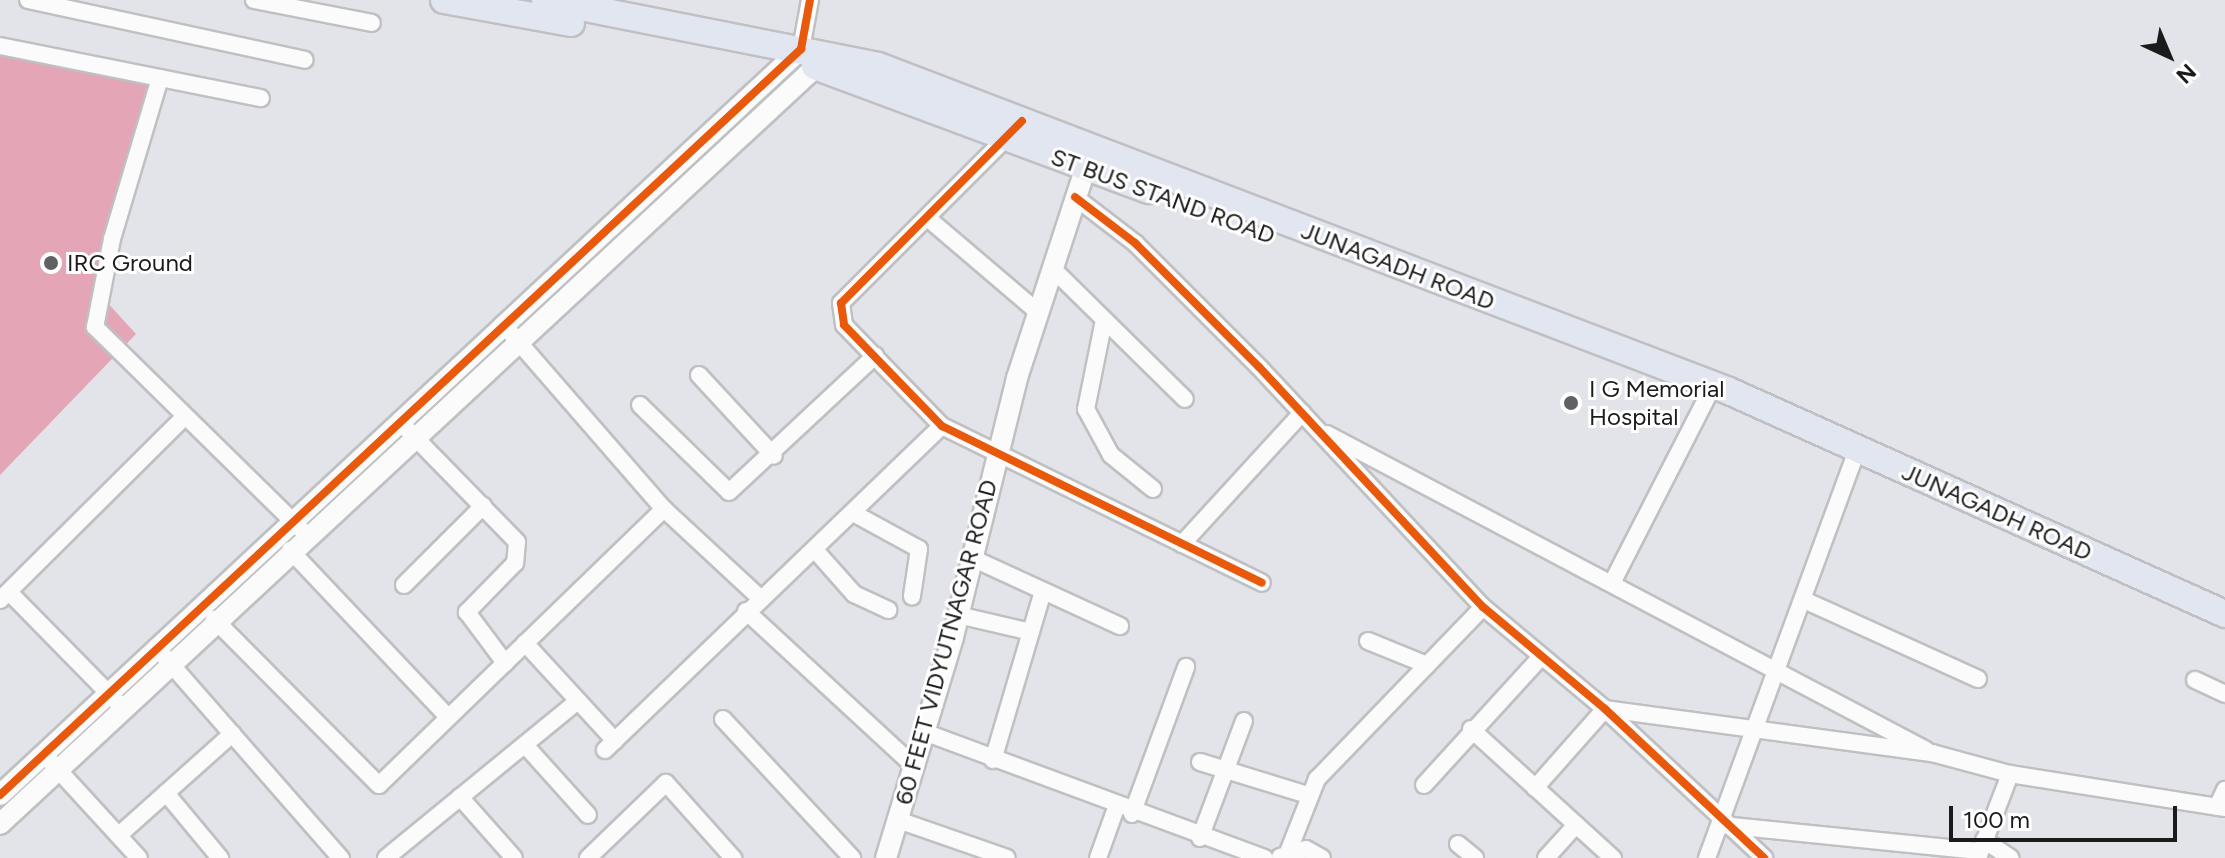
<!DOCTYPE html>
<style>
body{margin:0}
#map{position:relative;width:2225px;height:858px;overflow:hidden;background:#e2e4ea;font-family:Figtree,sans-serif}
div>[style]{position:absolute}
.pitch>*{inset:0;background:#e4a6b6}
.roads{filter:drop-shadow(2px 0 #bfc0c2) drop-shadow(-2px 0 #bfc0c2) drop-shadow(0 2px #bfc0c2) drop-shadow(0 -2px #bfc0c2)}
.minor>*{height:16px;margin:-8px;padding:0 8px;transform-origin:8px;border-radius:8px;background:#fbfbfc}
.tertiary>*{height:20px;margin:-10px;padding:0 10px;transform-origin:10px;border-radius:10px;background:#fbfbfc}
.primary>*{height:26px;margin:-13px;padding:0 13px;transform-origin:13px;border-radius:13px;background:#e2e6f0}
.cycleway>*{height:8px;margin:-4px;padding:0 4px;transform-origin:4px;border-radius:4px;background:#e8590c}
.dots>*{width:22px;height:22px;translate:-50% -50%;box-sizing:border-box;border:4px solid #fff;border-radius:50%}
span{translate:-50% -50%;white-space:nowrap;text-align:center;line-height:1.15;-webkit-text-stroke:6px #fff;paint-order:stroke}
.street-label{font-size:24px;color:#1b1b1b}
.poi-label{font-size:24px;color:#1b1b1b}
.left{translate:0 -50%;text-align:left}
.north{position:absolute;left:2129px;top:16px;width:80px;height:80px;-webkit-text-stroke:6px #fff;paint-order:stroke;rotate:136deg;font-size:22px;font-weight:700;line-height:32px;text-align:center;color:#1b1b1b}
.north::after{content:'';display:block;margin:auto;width:28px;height:36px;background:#1b1b1b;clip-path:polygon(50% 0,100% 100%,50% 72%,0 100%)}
.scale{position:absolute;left:1949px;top:806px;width:228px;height:36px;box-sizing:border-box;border:4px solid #1b1b1b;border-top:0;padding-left:10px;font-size:24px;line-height:28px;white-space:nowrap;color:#1b1b1b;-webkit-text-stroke:6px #fff;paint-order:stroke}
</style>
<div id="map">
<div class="pitch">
<div style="clip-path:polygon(0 42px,155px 74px,95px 289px,136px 334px,0 475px)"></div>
</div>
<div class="roads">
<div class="minor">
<div style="left:28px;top:0;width:283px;rotate:12.2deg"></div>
<div style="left:254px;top:0;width:120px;rotate:11deg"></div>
<div style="left:0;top:46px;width:266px;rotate:11.3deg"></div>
<div style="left:801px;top:49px;width:50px;rotate:-79.6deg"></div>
<div style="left:160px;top:78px;width:168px;rotate:106.6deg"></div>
<div style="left:112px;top:239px;width:90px;rotate:100.9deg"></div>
<div style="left:95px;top:327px;width:297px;rotate:44.5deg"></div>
<div style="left:1012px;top:132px;width:242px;rotate:135deg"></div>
<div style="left:841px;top:303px;width:22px;rotate:82deg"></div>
<div style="left:844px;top:325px;width:141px;rotate:45.9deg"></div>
<div style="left:942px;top:426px;width:356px;rotate:26.1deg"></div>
<div style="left:1075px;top:197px;width:76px;rotate:37.5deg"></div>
<div style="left:1135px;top:243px;width:175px;rotate:45deg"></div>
<div style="left:1259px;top:367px;width:328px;rotate:47deg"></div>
<div style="left:1483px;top:607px;width:159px;rotate:39.9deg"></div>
<div style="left:1605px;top:709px;width:218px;rotate:43.1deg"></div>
<div style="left:931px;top:221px;width:142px;rotate:40.4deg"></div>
<div style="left:1053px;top:269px;width:185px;rotate:44.6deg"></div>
<div style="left:1104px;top:320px;width:91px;rotate:101.4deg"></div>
<div style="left:1086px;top:409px;width:52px;rotate:61.5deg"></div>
<div style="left:1111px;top:455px;width:54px;rotate:39deg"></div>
<div style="left:503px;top:324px;width:245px;rotate:49deg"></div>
<div style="left:664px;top:509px;width:131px;rotate:42.8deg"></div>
<div style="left:699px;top:375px;width:110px;rotate:47.2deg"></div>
<div style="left:640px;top:405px;width:124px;rotate:44.3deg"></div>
<div style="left:729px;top:492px;width:200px;rotate:-43deg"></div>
<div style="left:399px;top:421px;width:169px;rotate:45.7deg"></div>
<div style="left:517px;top:542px;width:21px;rotate:95deg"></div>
<div style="left:515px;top:563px;width:69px;rotate:134.4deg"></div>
<div style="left:467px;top:612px;width:64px;rotate:53.3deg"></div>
<div style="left:1327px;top:434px;width:677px;rotate:27.81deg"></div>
<div style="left:855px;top:514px;width:73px;rotate:28.7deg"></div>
<div style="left:919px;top:549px;width:48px;rotate:98.5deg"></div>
<div style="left:1182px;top:544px;width:178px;rotate:-47.5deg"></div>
<div style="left:290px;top:550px;width:230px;rotate:46.6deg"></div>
<div style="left:815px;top:550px;width:59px;rotate:48.4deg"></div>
<div style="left:854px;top:594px;width:38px;rotate:25deg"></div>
<div style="left:972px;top:558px;width:163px;rotate:24.7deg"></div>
<div style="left:1613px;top:581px;width:219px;rotate:-62.9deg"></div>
<div style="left:404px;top:585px;width:112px;rotate:-45deg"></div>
<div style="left:9px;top:592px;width:154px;rotate:45.5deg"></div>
<div style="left:0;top:600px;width:260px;rotate:-44.8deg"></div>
<div style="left:1804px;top:600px;width:191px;rotate:24.4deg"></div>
<div style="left:746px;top:611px;width:229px;rotate:42.7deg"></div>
<div style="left:958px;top:615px;width:75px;rotate:13.1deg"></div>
<div style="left:214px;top:619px;width:234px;rotate:45.2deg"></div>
<div style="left:379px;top:785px;width:397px;rotate:-44.1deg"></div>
<div style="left:1368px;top:641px;width:64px;rotate:22.1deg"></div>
<div style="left:525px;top:643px;width:133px;rotate:47.4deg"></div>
<div style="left:156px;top:647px;width:281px;rotate:48.8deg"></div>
<div style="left:2195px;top:680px;width:33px;rotate:25deg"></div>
<div style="left:723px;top:719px;width:190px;rotate:47.1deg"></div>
<div style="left:1471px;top:729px;width:192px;rotate:42.3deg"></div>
<div style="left:924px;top:732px;width:363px;rotate:20.3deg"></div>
<div style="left:525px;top:745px;width:94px;rotate:48deg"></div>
<div style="left:605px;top:750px;width:467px;rotate:-43.9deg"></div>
<div style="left:993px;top:760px;width:176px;rotate:-73.5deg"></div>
<div style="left:51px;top:762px;width:130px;rotate:47.5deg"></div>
<div style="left:1200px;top:762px;width:113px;rotate:17deg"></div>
<div style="left:1424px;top:785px;width:173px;rotate:-47.6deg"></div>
<div style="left:1535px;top:788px;width:106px;rotate:-48.5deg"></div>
<div style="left:1605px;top:709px;width:330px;rotate:7.7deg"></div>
<div style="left:1932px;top:753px;width:81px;rotate:15.1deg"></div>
<div style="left:2010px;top:774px;width:218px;rotate:9deg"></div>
<div style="left:166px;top:793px;width:85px;rotate:50.3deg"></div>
<div style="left:460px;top:797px;width:81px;rotate:48.5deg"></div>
<div style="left:2217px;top:807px;width:19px;rotate:-65deg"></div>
<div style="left:1132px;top:814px;width:157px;rotate:-69.8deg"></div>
<div style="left:898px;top:820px;width:115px;rotate:19.2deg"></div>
<div style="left:1722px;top:825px;width:258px;rotate:5.8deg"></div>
<div style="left:119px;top:835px;width:152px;rotate:-41.8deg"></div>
<div style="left:1200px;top:838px;width:125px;rotate:-69.4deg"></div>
<div style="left:1984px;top:840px;width:32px;rotate:34deg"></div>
<div style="left:1458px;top:844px;width:22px;rotate:39deg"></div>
<div style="left:1287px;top:855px;width:82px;rotate:-68.5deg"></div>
<div style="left:1317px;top:779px;width:239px;rotate:-46deg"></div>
<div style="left:1280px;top:857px;width:27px;rotate:-17deg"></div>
<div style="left:1306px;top:849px;width:18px;rotate:29deg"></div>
<div style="left:386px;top:858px;width:248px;rotate:-39.3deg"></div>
<div style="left:588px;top:858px;width:108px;rotate:-43.9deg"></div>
<div style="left:666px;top:783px;width:101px;rotate:48.2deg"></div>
<div style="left:1098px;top:858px;width:53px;rotate:-70.2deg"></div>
<div style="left:1546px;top:858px;width:45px;rotate:-47.7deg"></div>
<div style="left:1707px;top:858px;width:440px;rotate:-69.8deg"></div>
<div style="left:1978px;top:858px;width:90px;rotate:-69.1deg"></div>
</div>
<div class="tertiary">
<div style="left:0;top:795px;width:1095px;rotate:-42.96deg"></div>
<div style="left:0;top:824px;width:1124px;rotate:-42.87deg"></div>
<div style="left:886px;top:858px;width:231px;rotate:-73.1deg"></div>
<div style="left:953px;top:637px;width:267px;rotate:-76.1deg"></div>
<div style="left:1017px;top:378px;width:236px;rotate:-71.9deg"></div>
</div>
<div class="primary">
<div style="left:444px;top:0;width:129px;rotate:10.3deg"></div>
<div style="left:545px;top:0;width:339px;rotate:11.2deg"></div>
<div style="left:878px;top:66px;width:911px;rotate:20.9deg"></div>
<div style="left:1729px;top:391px;width:544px;rotate:24.21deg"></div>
<div style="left:815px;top:66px;width:356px;rotate:20.4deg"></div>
</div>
</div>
<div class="cycleway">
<div style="left:1022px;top:121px;width:257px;rotate:134.8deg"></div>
<div style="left:841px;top:303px;width:22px;rotate:82deg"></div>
<div style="left:844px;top:325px;width:141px;rotate:45.9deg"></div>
<div style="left:942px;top:426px;width:356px;rotate:26.1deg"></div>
<div style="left:1075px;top:197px;width:76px;rotate:37.5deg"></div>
<div style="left:1135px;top:243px;width:175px;rotate:45deg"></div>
<div style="left:1259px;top:367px;width:328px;rotate:47deg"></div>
<div style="left:1483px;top:607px;width:159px;rotate:39.9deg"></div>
<div style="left:1605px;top:709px;width:218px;rotate:43.1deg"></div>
<div style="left:0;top:795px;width:1095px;rotate:-42.96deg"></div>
<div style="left:801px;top:49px;width:50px;rotate:-79.6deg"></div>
</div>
<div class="dots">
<div style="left:51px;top:263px;background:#616163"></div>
<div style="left:1571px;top:403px;background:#616163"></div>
</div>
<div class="street-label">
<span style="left:1163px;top:196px;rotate:20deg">ST BUS STAND ROAD</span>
<span style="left:1398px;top:266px;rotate:21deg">JUNAGADH ROAD</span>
<span style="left:1997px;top:512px;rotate:24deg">JUNAGADH ROAD</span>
<span style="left:946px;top:642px;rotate:-75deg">60 FEET VIDYUTNAGAR ROAD</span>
</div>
<div class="poi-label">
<span class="left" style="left:67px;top:263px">IRC Ground</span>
<span class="left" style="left:1589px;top:403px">I G Memorial<br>Hospital</span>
</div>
<div class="north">N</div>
<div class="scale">100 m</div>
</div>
